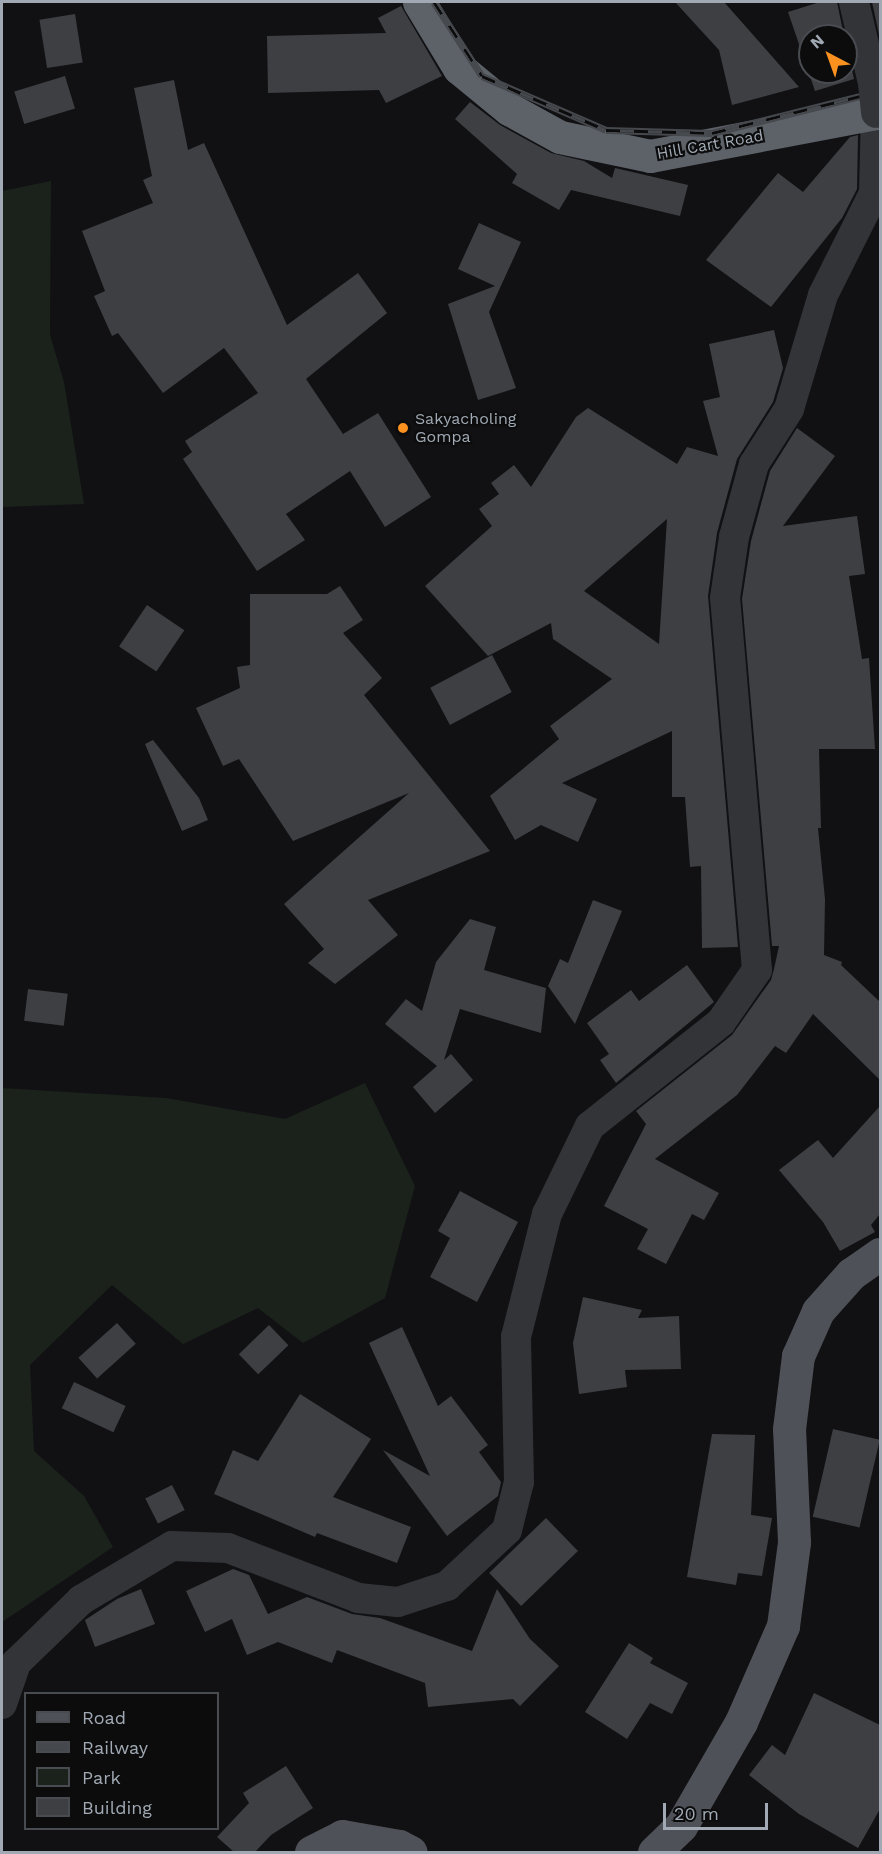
<!DOCTYPE html>
<style>
body{margin:0}
#map{position:relative;width:882px;height:1854px;overflow:hidden;background:#111113;font-family:"Work Sans",sans-serif}
div>[style]{position:absolute}
.green>*{inset:0;background:#1b221b}
.building>*{inset:0;background:#3d3f43;transform-origin:0 0}
.street>*{height:30px;margin:-15px;padding:0 15px;transform-origin:15px;border-radius:15px;background:#323438}
.primary>*{height:33px;margin:-16.5px;padding:0 16.5px;transform-origin:16.5px;border-radius:16.5px;background:#4e5157}
.highway>*{height:33px;margin:-16.5px;padding:0 16.5px;transform-origin:16.5px;border-radius:16.5px;background:#5d6269}
.rail>*{height:7px;margin-top:-3.5px;transform-origin:0;background:repeating-linear-gradient(90deg,#0c0c0d 0 14px,#45484d 0 28px);box-sizing:border-box;border-block:2px solid #45484d}
.street-bridge>*{height:30px;margin:-15px;padding:0 15px;transform-origin:15px;border-radius:15px;background:#323438}
.dots>*{width:16px;height:16px;translate:-50% -50%;box-sizing:border-box;border:3px solid #0c0c0d;border-radius:50%}
span{translate:-50% -50%;white-space:nowrap;text-align:center;line-height:1.15;-webkit-text-stroke:4.5px #0c0c0d;paint-order:stroke}
.street-label{font-size:16px;color:#a1aab4}
.poi-label{font-size:16px;color:#a1aab4}
.left{translate:0 -50%;text-align:left}
.frame{position:absolute;inset:0;border:3px solid #a1aab4;pointer-events:none}
.legend{position:absolute;left:24px;top:1692px;width:195px;height:138px;box-sizing:border-box;background:#0c0c0d;border:2px solid #484b50;margin:0;padding:8px 10px;list-style:none;font-size:18px;color:#a1aab4}
.legend li{display:flex;align-items:center;gap:12px;height:30px}
.legend b{width:30px;border:2px solid #484b50}
.north{position:absolute;left:798px;top:24px;width:60px;height:60px;box-sizing:border-box;background:#0c0c0d;border:2px solid #484b50;border-radius:50%;rotate:319deg;font-size:16px;font-weight:700;line-height:24px;text-align:center;color:#a1aab4}
.north::after{content:'';display:block;margin:auto;width:21px;height:27px;background:#fb9220;clip-path:polygon(50% 0,100% 100%,50% 72%,0 100%)}
.scale{position:absolute;left:663px;top:1803px;width:105px;height:27px;box-sizing:border-box;border:3px solid #a1aab4;border-top:0;padding-left:8px;font-size:18px;line-height:21px;white-space:nowrap;color:#a1aab4;-webkit-text-stroke:4px #0c0c0d;paint-order:stroke}
</style>
<div id="map">
<div class="green">
<div style="clip-path:polygon(51px 181px,50px 335px,64px 382px,84px 504px,2px 507px,2px 191px)"></div>
<div style="clip-path:polygon(365px 1083px,415px 1186px,385px 1298px,303px 1343px,258px 1308px,183px 1344px,112px 1285px,30px 1365px,34px 1451px,84px 1496px,113px 1547px,2px 1622px,2px 1088px,166px 1098px,285px 1119px)"></div>
</div>
<div class="building">
<div style="clip-path:polygon(675px 2px,724px 2px,799px 87px,732px 105px,719px 50px)"></div>
<div style="clip-path:polygon(820px 2px,837px 2px,844px 36px,810px 36px,810px 72px,846px 72px,846px 43px,854px 79px,815px 91px,788px 12px)"></div>
<div style="clip-path:polygon(872px 2px,880px 2px,880px 39px)"></div>
<div style="clip-path:polygon(401px 6px,442px 76px,386px 103px,379px 90px,268px 93px,267px 36px,386px 33px,378px 18px)"></div>
<div style="left:75px;top:14px;width:49px;height:36px;rotate:81deg"></div>
<div style="left:65px;top:76px;width:34px;height:53px;rotate:73deg"></div>
<div style="clip-path:polygon(174px 80px,188px 150px,204px 143px,287px 325px,358px 273px,387px 313px,306px 379px,343px 434px,378px 413px,431px 497px,385px 527px,350px 471px,286px 514px,305px 540px,257px 571px,183px 459px,192px 452px,185px 441px,258px 393px,224px 348px,163px 393px,118px 333px,112px 336px,94px 296px,105px 291px,82px 231px,153px 203px,143px 180px,152px 176px,134px 88px)"></div>
<div style="clip-path:polygon(470px 102px,500px 125px,551px 153px,584px 161px,612px 178px,615px 168px,688px 185px,680px 216px,571px 190px,559px 210px,512px 183px,517px 174px,455px 119px)"></div>
<div style="clip-path:polygon(858px 135px,857px 189px,842px 218px,771px 307px,706px 260px,778px 173px,803px 192px,850px 137px)"></div>
<div style="clip-path:polygon(479px 223px,521px 242px,489px 312px,516px 388px,478px 400px,448px 304px,495px 286px,458px 269px)"></div>
<div style="clip-path:polygon(evenodd,774px 330px,783px 368px,773px 402px,737px 459px,717px 533px,708px 596px,738px 947px,702px 948px,701px 866px,690px 867px,685px 797px,672px 797px,672px 731px,562px 783px,597px 799px,578px 842px,541px 825px,515px 840px,490px 796px,559px 739px,550px 726px,612px 679px,553px 639px,551px 623px,488px 656px,425px 586px,492px 526px,479px 509px,499px 494px,491px 483px,514px 465px,531px 487px,576px 417px,588px 408px,677px 464px,687px 447px,718px 456px,703px 401px,720px 397px,709px 344px,774px 330px,667px 519px,659px 644px,584px 591px,667px 519px)"></div>
<div style="clip-path:polygon(797px 428px,835px 456px,783px 526px,857px 516px,865px 574px,849px 576px,862px 659px,869px 658px,875px 749px,819px 749px,821px 828px,818px 828px,825px 899px,824px 955px,842px 962px,841px 965px,880px 1002px,880px 1080px,813px 1014px,786px 1053px,775px 1046px,737px 1095px,655px 1159px,719px 1193px,704px 1220px,692px 1214px,666px 1264px,637px 1249px,648px 1229px,604px 1206px,646px 1124px,636px 1111px,732px 1035px,771px 980px,774px 969px,779px 946px,772px 946px,742px 599px,751px 541px,770px 471px)"></div>
<div style="clip-path:polygon(340px 586px,363px 620px,343px 633px,382px 678px,364px 695px,490px 851px,368px 900px,398px 935px,335px 984px,308px 963px,324px 949px,284px 904px,409px 793px,293px 841px,239px 759px,223px 766px,196px 708px,240px 688px,237px 667px,250px 665px,250px 594px,327px 594px)"></div>
<div style="left:147px;top:605px;width:45px;height:50px;rotate:34deg"></div>
<div style="left:492px;top:655px;width:42px;height:70px;rotate:62deg"></div>
<div style="clip-path:polygon(153px 740px,199px 798px,208px 820px,182px 831px,145px 744px)"></div>
<div style="clip-path:polygon(593px 900px,622px 911px,575px 1024px,548px 986px,560px 959px,568px 963px)"></div>
<div style="clip-path:polygon(470px 919px,496px 927px,484px 970px,546px 988px,541px 1033px,460px 1009px,444px 1060px,451px 1054px,473px 1080px,435px 1113px,413px 1087px,437px 1066px,385px 1024px,406px 999px,422px 1011px,436px 962px)"></div>
<div style="clip-path:polygon(687px 965px,714px 1002px,616px 1083px,600px 1060px,609px 1054px,587px 1023px,631px 990px,639px 1001px)"></div>
<div style="left:28px;top:989px;width:40px;height:32px;rotate:7deg"></div>
<div style="clip-path:polygon(880px 1106px,880px 1214px,871px 1225px,875px 1232px,840px 1251px,823px 1222px,779px 1170px,818px 1140px,833px 1158px)"></div>
<div style="clip-path:polygon(460px 1191px,518px 1222px,477px 1302px,430px 1277px,450px 1238px,438px 1231px)"></div>
<div style="clip-path:polygon(583px 1297px,642px 1310px,638px 1318px,679px 1316px,681px 1369px,625px 1370px,627px 1387px,579px 1394px,573px 1343px)"></div>
<div style="left:117px;top:1323px;width:28px;height:52px;rotate:48deg"></div>
<div style="left:269px;top:1325px;width:28px;height:42px;rotate:46deg"></div>
<div style="clip-path:polygon(402px 1327px,438px 1406px,451px 1396px,488px 1445px,479px 1452px,501px 1482px,498px 1496px,447px 1536px,383px 1450px,430px 1476px,369px 1343px)"></div>
<div style="left:74px;top:1382px;width:57px;height:29px;rotate:25deg"></div>
<div style="clip-path:polygon(300px 1394px,371px 1439px,333px 1497px,411px 1527px,397px 1563px,317px 1533px,315px 1537px,214px 1494px,233px 1450px,258px 1461px)"></div>
<div style="left:833px;top:1429px;width:48px;height:90px;rotate:13deg"></div>
<div style="clip-path:polygon(712px 1434px,755px 1435px,751px 1515px,772px 1518px,762px 1576px,738px 1573px,736px 1585px,687px 1577px)"></div>
<div style="left:172px;top:1485px;width:28px;height:30px;rotate:63deg"></div>
<div style="left:546px;top:1518px;width:46px;height:79px;rotate:46deg"></div>
<div style="clip-path:polygon(233px 1569px,249px 1575px,268px 1614px,307px 1597px,352px 1614px,380px 1618px,472px 1651px,497px 1589px,530px 1639px,559px 1666px,520px 1706px,513px 1699px,428px 1707px,425px 1683px,337px 1650px,332px 1663px,278px 1642px,247px 1655px,232px 1619px,205px 1632px,186px 1591px)"></div>
<div style="clip-path:polygon(141px 1589px,155px 1624px,95px 1647px,85px 1620px,117px 1599px)"></div>
<div style="clip-path:polygon(629px 1643px,653px 1658px,650px 1663px,688px 1683px,672px 1714px,650px 1703px,627px 1739px,585px 1712px)"></div>
<div style="clip-path:polygon(814px 1693px,880px 1725px,880px 1809px,858px 1848px,799px 1814px,749px 1775px,772px 1745px,785px 1755px)"></div>
<div style="clip-path:polygon(286px 1766px,313px 1808px,271px 1835px,255px 1852px,234px 1852px,217px 1837px,249px 1803px,243px 1793px)"></div>
</div>
<div class="street">
<div style="left:854px;top:2px;width:83px;rotate:76.8deg"></div>
<div style="left:2px;top:1704px;width:43px;rotate:-71.1deg"></div>
<div style="left:16px;top:1663px;width:91px;rotate:-44.1deg"></div>
<div style="left:81px;top:1600px;width:106px;rotate:-30.7deg"></div>
<div style="left:172px;top:1546px;width:56px;rotate:2deg"></div>
<div style="left:228px;top:1548px;width:139px;rotate:21deg"></div>
<div style="left:358px;top:1598px;width:40px;rotate:5.7deg"></div>
<div style="left:398px;top:1602px;width:52px;rotate:-18.1deg"></div>
<div style="left:447px;top:1586px;width:82px;rotate:-43deg"></div>
<div style="left:507px;top:1530px;width:49px;rotate:-76deg"></div>
<div style="left:519px;top:1482px;width:145px;rotate:-91.2deg"></div>
<div style="left:516px;top:1337px;width:127px;rotate:-75.9deg"></div>
<div style="left:547px;top:1214px;width:98px;rotate:-64deg"></div>
<div style="left:590px;top:1126px;width:167px;rotate:-38.4deg"></div>
<div style="left:721px;top:1022px;width:63px;rotate:-55.3deg"></div>
<div style="left:757px;top:970px;width:373px;rotate:-94.9deg"></div>
<div style="left:725px;top:598px;width:62px;rotate:-81.6deg"></div>
<div style="left:734px;top:537px;width:76px;rotate:-74.7deg"></div>
<div style="left:754px;top:464px;width:65px;rotate:-57.5deg"></div>
<div style="left:789px;top:409px;width:119px;rotate:-73.4deg"></div>
<div style="left:823px;top:295px;width:114px;rotate:-63.4deg"></div>
<div style="left:874px;top:193px;width:80px;rotate:-88.6deg"></div>
</div>
<div class="primary">
<div style="left:311px;top:1852px;width:35px;rotate:-27deg"></div>
<div style="left:342px;top:1836px;width:58px;rotate:10deg"></div>
<div style="left:399px;top:1846px;width:13px;rotate:27deg"></div>
<div style="left:654px;top:1852px;width:37px;rotate:-44deg"></div>
<div style="left:681px;top:1826px;width:120px;rotate:-60deg"></div>
<div style="left:741px;top:1722px;width:105px;rotate:-66.4deg"></div>
<div style="left:783px;top:1626px;width:85px;rotate:-82.5deg"></div>
<div style="left:794px;top:1542px;width:113px;rotate:-92.5deg"></div>
<div style="left:789px;top:1429px;width:74px;rotate:-83deg"></div>
<div style="left:798px;top:1356px;width:49px;rotate:-66deg"></div>
<div style="left:818px;top:1311px;width:50px;rotate:-48.3deg"></div>
<div style="left:851px;top:1274px;width:35px;rotate:-35deg"></div>
</div>
<div class="highway">
<div style="left:419px;top:2px;width:77px;rotate:58.8deg"></div>
<div style="left:459px;top:68px;width:65px;rotate:39.4deg"></div>
<div style="left:509px;top:109px;width:58px;rotate:28.8deg"></div>
<div style="left:560px;top:137px;width:92px;rotate:11.9deg"></div>
<div style="left:650px;top:156px;width:234px;rotate:-10.8deg"></div>
</div>
<div class="rail">
<div style="left:434px;top:2px;width:88px;rotate:57deg"></div>
<div style="left:482px;top:76px;width:135px;rotate:23.5deg"></div>
<div style="left:606px;top:130px;width:106px;rotate:1.6deg"></div>
<div style="left:712px;top:133px;width:173px;rotate:-14deg"></div>
</div>
<div class="street-bridge">
<div style="left:873px;top:83px;width:30px;rotate:84deg"></div>
</div>
<div class="dots">
<div style="left:403px;top:428px;background:#fb9220"></div>
</div>
<div class="street-label">
<span style="left:710px;top:145px;rotate:-10deg">Hill Cart Road</span>
</div>
<div class="poi-label">
<span class="left" style="left:415px;top:428px">Sakyacholing<br>Gompa</span>
</div>
<div class="frame"></div>
<ul class="legend">
<li><b style="height:8px;background:#4e5157"></b>Road</li>
<li><b style="height:8px;background:#45484d"></b>Railway</li>
<li><b style="height:16px;background:#1b221b"></b>Park</li>
<li><b style="height:16px;background:#3d3f43"></b>Building</li>
</ul>
<div class="north">N</div>
<div class="scale">20 m</div>
</div>
